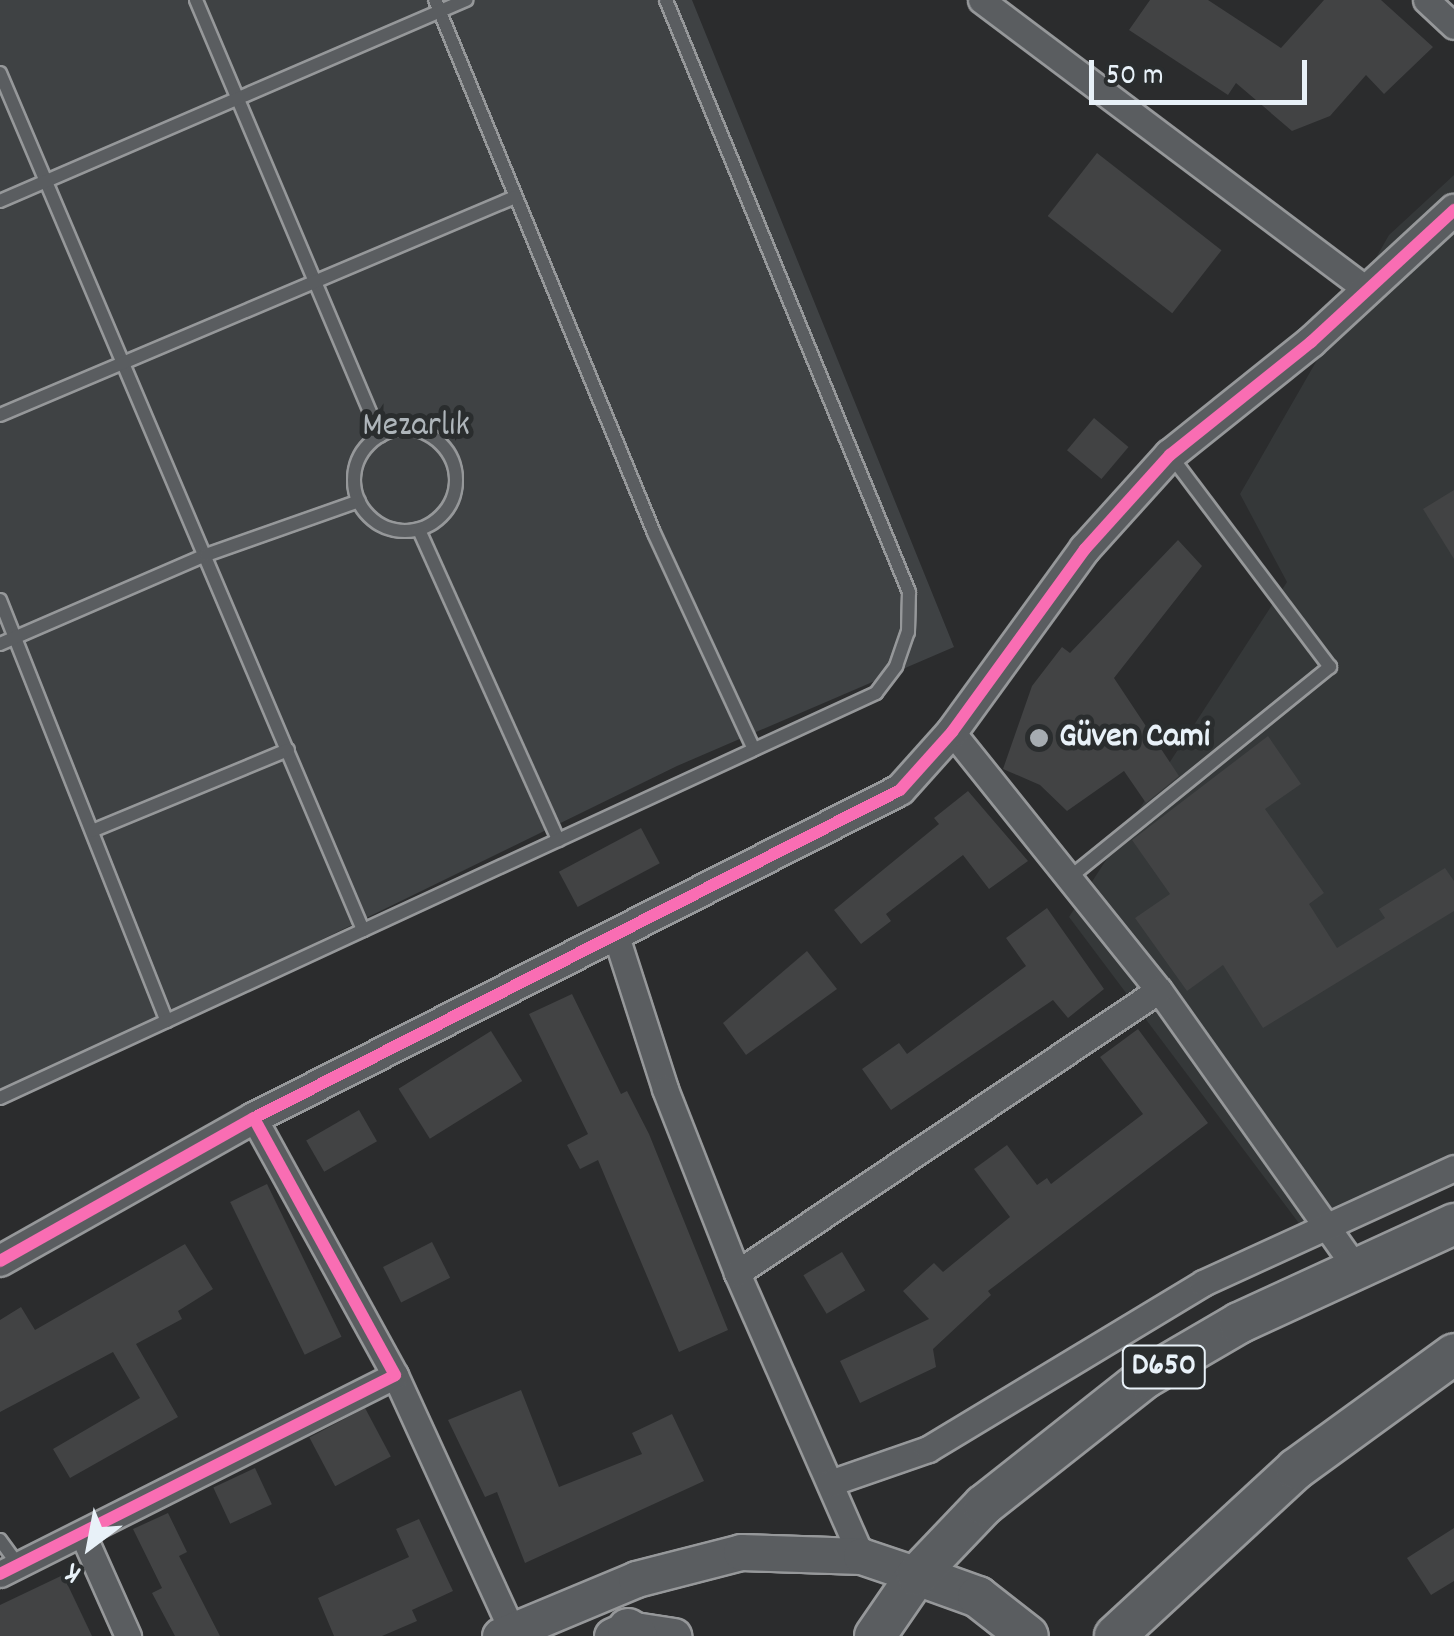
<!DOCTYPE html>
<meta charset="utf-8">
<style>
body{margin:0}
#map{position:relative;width:1454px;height:1636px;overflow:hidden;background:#2b2c2d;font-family:Dekko,sans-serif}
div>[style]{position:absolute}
.built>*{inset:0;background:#353839}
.green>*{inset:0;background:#3f4244}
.building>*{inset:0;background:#424344;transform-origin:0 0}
.roads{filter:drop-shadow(2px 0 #96989a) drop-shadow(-2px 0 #96989a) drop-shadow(0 2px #96989a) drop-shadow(0 -2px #96989a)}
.service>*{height:12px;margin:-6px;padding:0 6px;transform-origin:6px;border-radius:6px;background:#5a5d60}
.service>.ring{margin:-6px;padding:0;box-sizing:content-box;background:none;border:12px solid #5a5d60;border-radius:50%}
.minor>*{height:25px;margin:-12.5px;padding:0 12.5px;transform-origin:12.5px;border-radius:12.5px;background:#5a5d60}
.tertiary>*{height:30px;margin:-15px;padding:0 15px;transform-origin:15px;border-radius:15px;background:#5a5d60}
.secondary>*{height:35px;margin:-17.5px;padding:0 17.5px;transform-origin:17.5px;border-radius:17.5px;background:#5a5d60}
.trunk>*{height:40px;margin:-20px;padding:0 20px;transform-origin:20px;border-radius:20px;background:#5a5d60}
.cycleway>*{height:12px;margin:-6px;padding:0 6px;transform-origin:6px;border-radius:6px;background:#f96db3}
.dots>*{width:28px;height:28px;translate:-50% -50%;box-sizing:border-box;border:5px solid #2a2d2e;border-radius:50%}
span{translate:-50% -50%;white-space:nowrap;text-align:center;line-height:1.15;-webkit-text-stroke:10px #2a2d2e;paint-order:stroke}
.shield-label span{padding:2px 8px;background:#2a2d2e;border:2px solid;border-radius:8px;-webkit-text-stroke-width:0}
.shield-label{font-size:32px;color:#e8f1f8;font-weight:700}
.park-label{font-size:35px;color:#aeb5ba}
.poi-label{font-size:35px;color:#e8f1f8;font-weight:700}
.left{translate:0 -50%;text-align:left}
.north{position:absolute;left:40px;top:1496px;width:100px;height:100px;-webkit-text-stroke:8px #2a2d2e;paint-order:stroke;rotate:212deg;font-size:28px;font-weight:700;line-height:40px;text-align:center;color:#e8f1f8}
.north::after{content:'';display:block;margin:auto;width:35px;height:45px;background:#e8f1f8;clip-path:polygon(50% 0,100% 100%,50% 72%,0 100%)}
.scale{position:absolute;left:1089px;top:60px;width:218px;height:45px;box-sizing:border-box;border:5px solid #e8f1f8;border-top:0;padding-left:12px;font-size:30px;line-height:35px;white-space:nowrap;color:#e8f1f8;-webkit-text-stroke:8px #2a2d2e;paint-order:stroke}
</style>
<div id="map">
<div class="built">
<div style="clip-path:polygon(1454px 175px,1454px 1156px,1304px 1230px,1069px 917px,1287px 582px,1240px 494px,1389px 235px)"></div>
</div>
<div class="green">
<div style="clip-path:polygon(0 0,692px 0,954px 647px,677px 766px,0 1097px)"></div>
</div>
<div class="building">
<div style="clip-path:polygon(1150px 0,1208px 0,1281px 48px,1324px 0,1381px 0,1433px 47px,1384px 94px,1366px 75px,1330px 116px,1292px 131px,1236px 83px,1228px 95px,1129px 30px)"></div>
<div style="left:1097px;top:153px;width:158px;height:80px;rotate:38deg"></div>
<div style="left:1094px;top:418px;width:45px;height:42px;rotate:40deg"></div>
<div style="clip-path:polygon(1454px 490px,1454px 559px,1423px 509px)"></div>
<div style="clip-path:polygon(1178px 540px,1202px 566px,1114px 678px,1179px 776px,1146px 803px,1124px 771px,1067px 811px,1040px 785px,1003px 769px,1032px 686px,1062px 647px,1070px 653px)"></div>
<div style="clip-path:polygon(1268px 736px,1301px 784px,1265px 809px,1324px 893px,1309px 904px,1337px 948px,1385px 918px,1379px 909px,1445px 868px,1454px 881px,1454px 911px,1263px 1028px,1223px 965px,1187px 991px,1135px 918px,1170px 894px,1132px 840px)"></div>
<div style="clip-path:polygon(968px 791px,1028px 861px,989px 889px,963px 855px,886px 914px,891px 921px,861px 944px,834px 910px,939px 824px,934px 818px)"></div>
<div style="left:641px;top:828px;width:40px;height:93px;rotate:62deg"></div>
<div style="clip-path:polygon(1047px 908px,1104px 989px,1068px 1018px,1053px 1000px,891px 1110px,862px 1069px,899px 1043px,907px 1054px,1026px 966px,1006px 938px)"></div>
<div style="clip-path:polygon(807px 951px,837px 989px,746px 1055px,723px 1023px)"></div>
<div style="clip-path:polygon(572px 994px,621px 1094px,627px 1091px,649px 1134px,728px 1330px,679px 1352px,598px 1160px,580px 1169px,567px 1145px,588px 1134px,529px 1014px)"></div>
<div style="clip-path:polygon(1138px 1029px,1208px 1123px,988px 1291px,991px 1295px,933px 1349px,936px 1367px,860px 1403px,840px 1361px,929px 1319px,903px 1291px,934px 1263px,943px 1272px,1010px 1217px,974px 1169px,1007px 1145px,1037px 1185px,1047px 1178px,1051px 1184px,1143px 1114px,1100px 1057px)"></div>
<div style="left:491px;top:1031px;width:59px;height:109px;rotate:58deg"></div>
<div style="left:359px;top:1110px;width:36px;height:61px;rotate:60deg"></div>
<div style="left:267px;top:1184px;width:170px;height:41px;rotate:64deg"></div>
<div style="left:432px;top:1242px;width:40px;height:55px;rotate:63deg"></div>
<div style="clip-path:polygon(185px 1244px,213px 1289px,178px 1311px,182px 1319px,136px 1344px,178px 1417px,70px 1478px,53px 1449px,140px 1398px,113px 1352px,0 1412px,0 1320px,21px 1307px,35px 1330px)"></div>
<div style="left:842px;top:1252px;width:45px;height:45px;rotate:59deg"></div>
<div style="clip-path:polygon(521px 1390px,559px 1487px,642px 1454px,632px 1433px,672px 1414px,704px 1481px,525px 1563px,497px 1492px,485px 1497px,448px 1420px)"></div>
<div style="left:365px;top:1408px;width:55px;height:63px;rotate:62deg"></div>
<div style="left:255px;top:1468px;width:40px;height:46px;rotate:65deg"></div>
<div style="clip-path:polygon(168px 1513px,187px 1552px,179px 1556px,220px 1636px,175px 1636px,152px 1593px,162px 1588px,133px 1529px)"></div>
<div style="clip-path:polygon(419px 1519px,453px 1591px,412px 1610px,417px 1621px,382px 1636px,334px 1636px,318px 1598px,409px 1557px,396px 1529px)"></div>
<div style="clip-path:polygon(1454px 1528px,1454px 1581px,1431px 1595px,1407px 1558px)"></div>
<div style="clip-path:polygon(63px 1575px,92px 1636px,0 1636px,0 1605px)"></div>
</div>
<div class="roads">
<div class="service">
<div style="left:196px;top:0;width:473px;rotate:67.1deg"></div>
<div style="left:435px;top:0;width:576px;rotate:67.66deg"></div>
<div style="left:654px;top:533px;width:238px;rotate:65.2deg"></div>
<div style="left:0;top:73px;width:931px;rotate:67.04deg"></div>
<div style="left:0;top:201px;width:508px;rotate:-23.33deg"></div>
<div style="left:0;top:415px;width:559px;rotate:-22.94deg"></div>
<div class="ring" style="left:354px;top:429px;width:90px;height:90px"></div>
<div style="left:419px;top:530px;width:340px;rotate:65.8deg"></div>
<div style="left:0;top:600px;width:453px;rotate:68.4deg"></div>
<div style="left:0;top:644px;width:224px;rotate:-23.4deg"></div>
<div style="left:206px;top:555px;width:162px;rotate:-19.4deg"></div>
<div style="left:92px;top:831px;width:212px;rotate:-22.5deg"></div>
<div style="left:1069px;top:878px;width:336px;rotate:-39deg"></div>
<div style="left:1330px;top:667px;width:266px;rotate:-127deg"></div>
<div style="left:0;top:1098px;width:965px;rotate:-24.81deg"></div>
<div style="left:876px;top:693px;width:34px;rotate:-53deg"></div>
<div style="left:896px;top:666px;width:36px;rotate:-71deg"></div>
<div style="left:908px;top:632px;width:40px;rotate:-88.6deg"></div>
<div style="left:909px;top:592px;width:640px;rotate:-112.32deg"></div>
<div style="left:0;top:1540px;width:31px;rotate:54deg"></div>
</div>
<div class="minor">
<div style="left:981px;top:0;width:480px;rotate:36.9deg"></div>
<div style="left:1426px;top:0;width:38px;rotate:43deg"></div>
<div style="left:952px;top:732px;width:331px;rotate:51.3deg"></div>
<div style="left:1159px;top:990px;width:339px;rotate:54.7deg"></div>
<div style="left:616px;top:936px;width:161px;rotate:72.2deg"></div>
<div style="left:665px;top:1089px;width:198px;rotate:68.6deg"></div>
<div style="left:737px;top:1273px;width:309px;rotate:66.3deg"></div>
<div style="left:737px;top:1273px;width:508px;rotate:-33.85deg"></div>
<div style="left:395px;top:1375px;width:281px;rotate:65.4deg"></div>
<div style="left:830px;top:1483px;width:104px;rotate:-19.1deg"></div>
<div style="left:928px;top:1449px;width:321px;rotate:-31.1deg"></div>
<div style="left:1203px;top:1283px;width:276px;rotate:-24.6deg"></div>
<div style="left:83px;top:1535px;width:111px;rotate:66deg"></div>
<div style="left:0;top:1574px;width:442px;rotate:-26.7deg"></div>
<div style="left:395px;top:1375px;width:293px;rotate:-118.8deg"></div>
</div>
<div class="tertiary">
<div style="left:0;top:1261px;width:291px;rotate:-29.4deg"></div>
<div style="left:254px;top:1118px;width:724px;rotate:-26.92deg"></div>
<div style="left:900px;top:790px;width:78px;rotate:-48.1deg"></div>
<div style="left:952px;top:732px;width:226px;rotate:-54deg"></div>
<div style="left:1085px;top:549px;width:127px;rotate:-47.9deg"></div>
<div style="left:1170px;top:455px;width:181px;rotate:-38.7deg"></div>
<div style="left:1311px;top:342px;width:195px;rotate:-42.7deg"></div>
</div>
<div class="secondary">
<div style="left:500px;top:1636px;width:147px;rotate:-22.7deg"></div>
<div style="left:636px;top:1579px;width:108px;rotate:-14.4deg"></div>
<div style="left:741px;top:1552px;width:120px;rotate:1.9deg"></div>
<div style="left:861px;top:1556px;width:59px;rotate:18.7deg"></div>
<div style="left:612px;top:1636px;width:17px;rotate:-24deg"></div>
<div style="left:628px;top:1629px;width:46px;rotate:8.8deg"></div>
</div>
<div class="trunk">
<div style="left:917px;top:1575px;width:65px;rotate:19.8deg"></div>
<div style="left:978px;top:1597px;width:63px;rotate:38deg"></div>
<div style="left:628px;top:1629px;width:11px;rotate:38deg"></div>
<div style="left:875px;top:1636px;width:74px;rotate:-55.5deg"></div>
<div style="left:917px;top:1575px;width:97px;rotate:-46.3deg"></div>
<div style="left:984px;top:1505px;width:205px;rotate:-38.3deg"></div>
<div style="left:1145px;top:1378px;width:109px;rotate:-30.3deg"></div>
<div style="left:1239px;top:1323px;width:237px;rotate:-24.7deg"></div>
<div style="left:1115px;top:1636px;width:246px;rotate:-42.7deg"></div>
<div style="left:1296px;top:1469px;width:195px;rotate:-36deg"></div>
</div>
</div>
<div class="cycleway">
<div style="left:0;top:1261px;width:291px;rotate:-29.4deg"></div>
<div style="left:254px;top:1118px;width:724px;rotate:-26.92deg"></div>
<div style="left:900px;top:790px;width:78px;rotate:-48.1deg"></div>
<div style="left:952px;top:732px;width:226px;rotate:-54deg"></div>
<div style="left:1085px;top:549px;width:127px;rotate:-47.9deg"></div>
<div style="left:1170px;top:455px;width:181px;rotate:-38.7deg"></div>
<div style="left:1311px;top:342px;width:195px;rotate:-42.7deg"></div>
<div style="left:0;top:1574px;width:442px;rotate:-26.7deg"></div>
<div style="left:395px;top:1375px;width:293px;rotate:-118.8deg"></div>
</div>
<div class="dots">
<div style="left:1039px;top:738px;background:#a6acb1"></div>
</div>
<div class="shield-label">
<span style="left:1164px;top:1367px">D650</span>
</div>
<div class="park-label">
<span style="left:416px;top:427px">Mezarlık</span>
</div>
<div class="poi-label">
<span class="left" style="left:1059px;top:738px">Güven Cami</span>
</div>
<div class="north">K</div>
<div class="scale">50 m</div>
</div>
